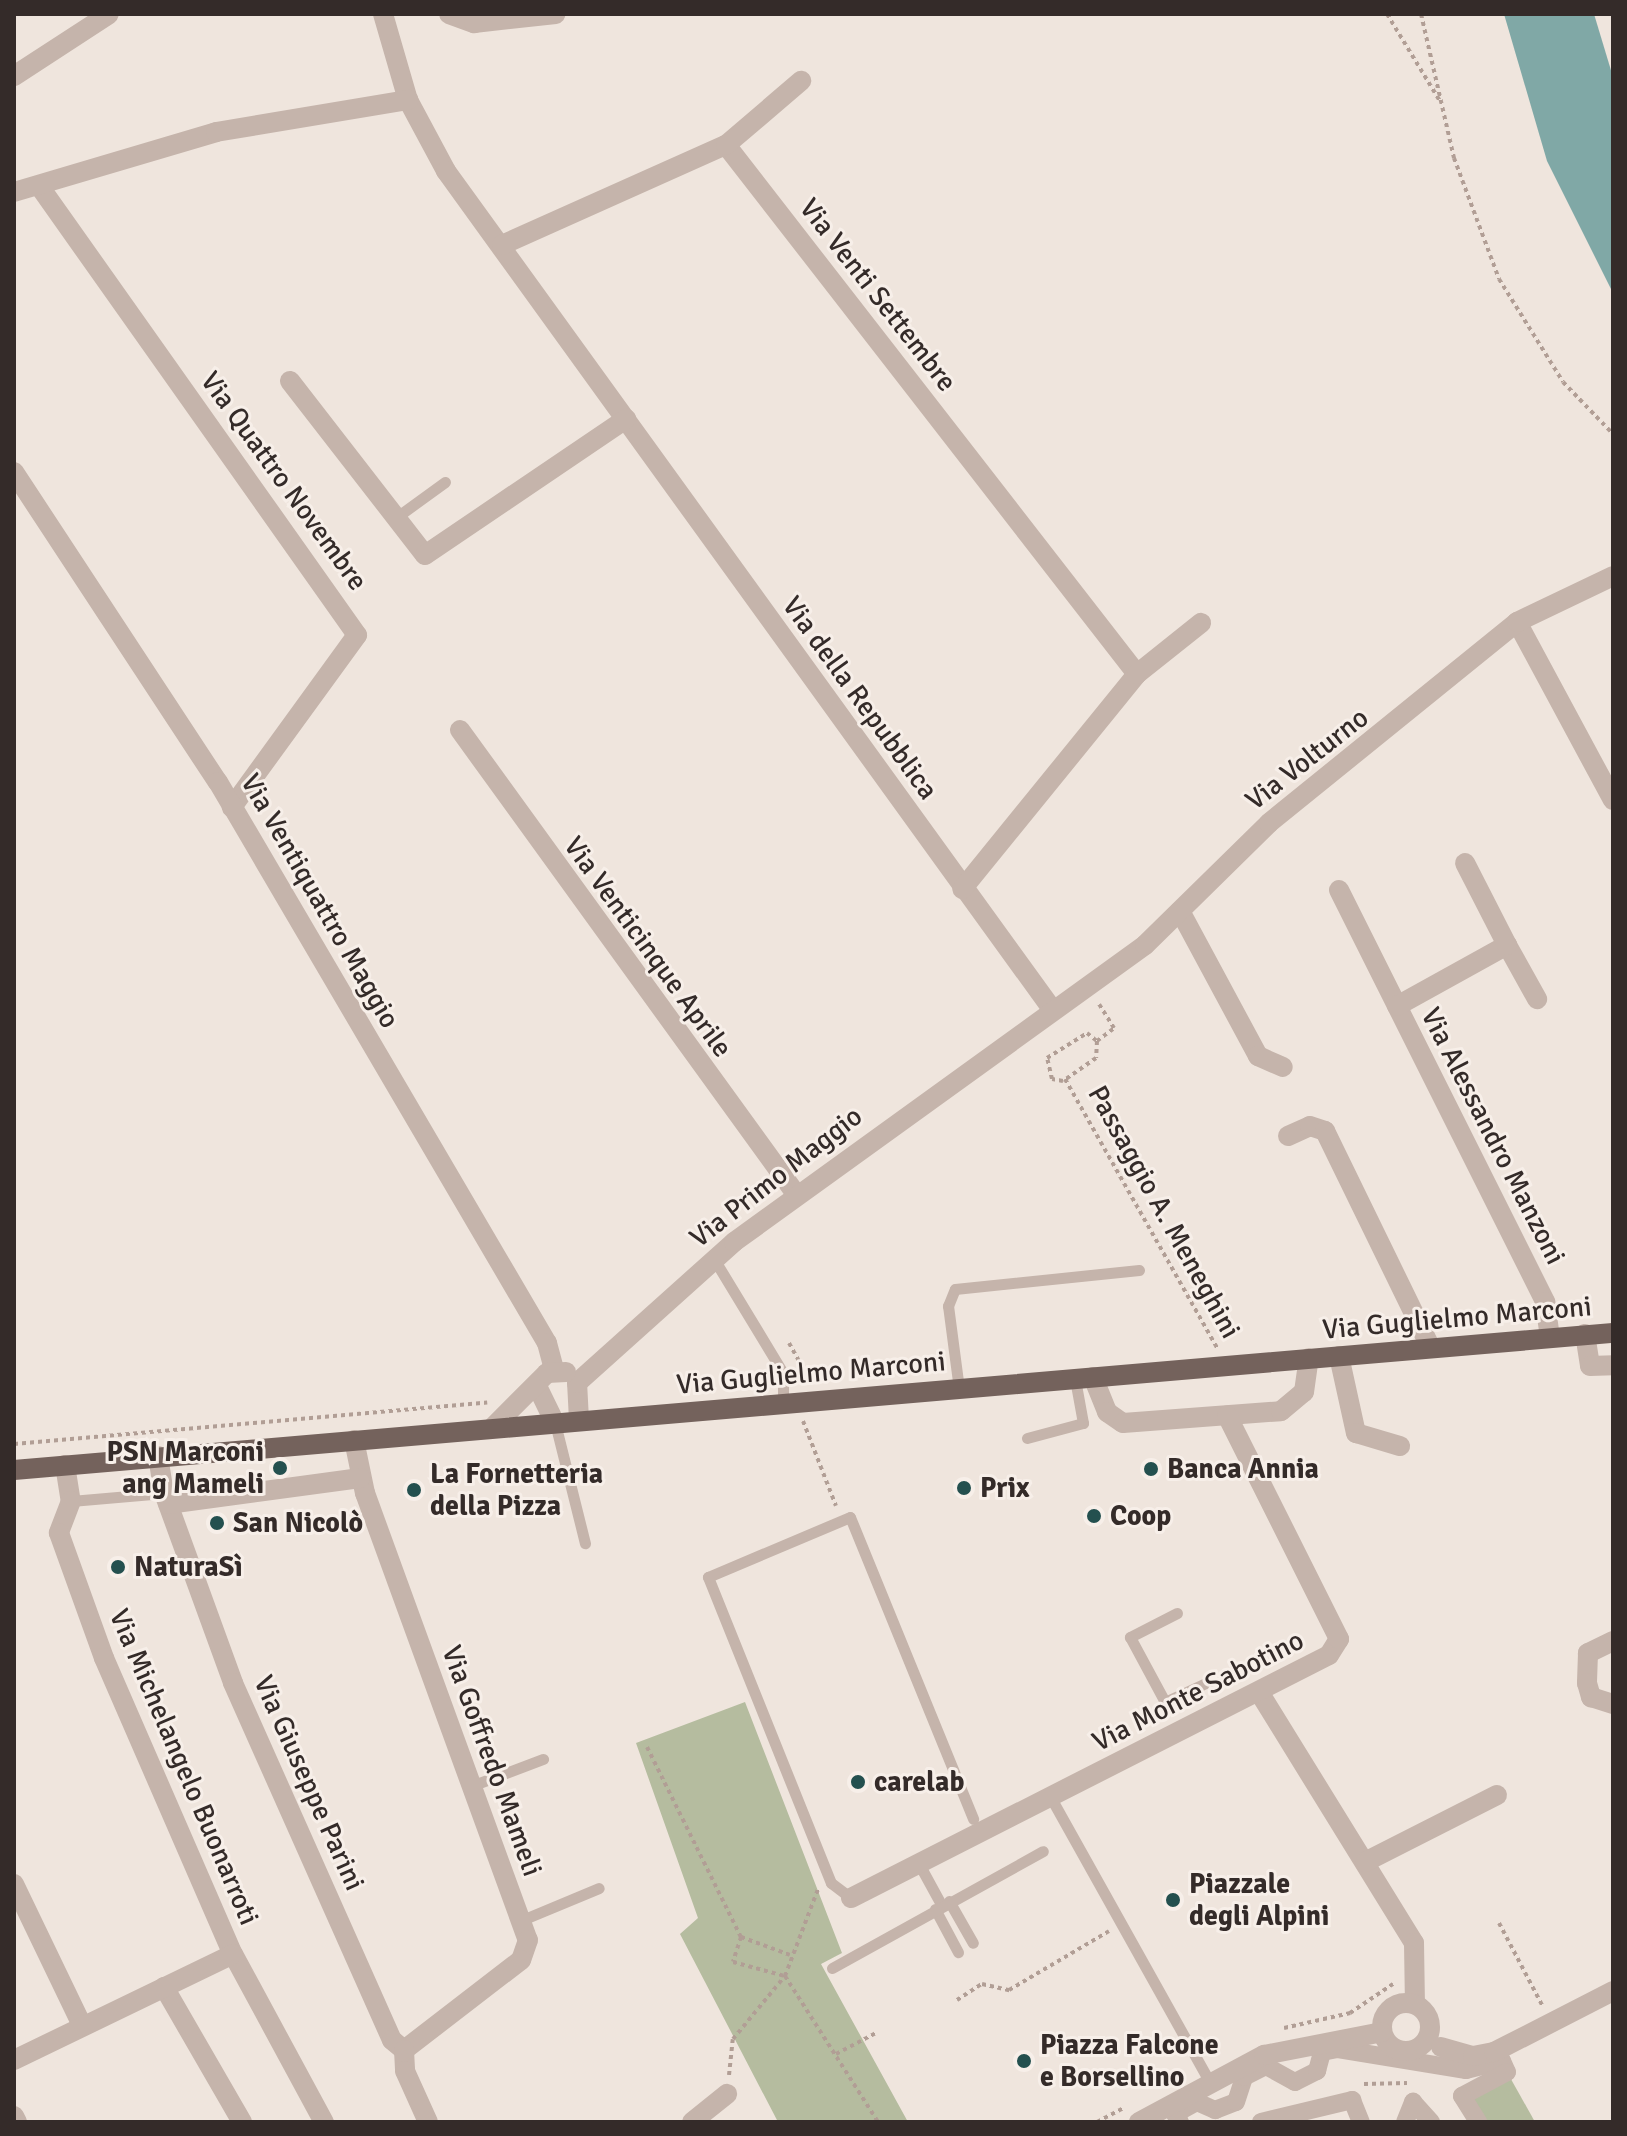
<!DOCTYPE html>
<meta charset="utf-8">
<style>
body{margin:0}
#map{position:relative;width:1627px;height:2136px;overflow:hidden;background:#efe5dd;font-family:Signika,sans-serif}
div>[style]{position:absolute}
.green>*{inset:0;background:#b5bc9f}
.water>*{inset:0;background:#80a8a6}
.path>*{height:4px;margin-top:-2px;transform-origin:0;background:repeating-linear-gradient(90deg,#b19e95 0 4px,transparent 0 8px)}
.service>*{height:11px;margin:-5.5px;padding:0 5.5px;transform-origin:5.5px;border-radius:5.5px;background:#c5b4ab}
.pedestrian>*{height:18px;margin:-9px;padding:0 9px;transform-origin:9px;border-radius:9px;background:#c5b4ab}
.minor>*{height:20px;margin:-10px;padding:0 10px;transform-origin:10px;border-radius:10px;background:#c5b4ab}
.minor>.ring{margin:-10px;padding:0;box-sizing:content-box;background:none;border:20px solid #c5b4ab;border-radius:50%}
.primary>*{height:20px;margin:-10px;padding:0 10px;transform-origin:10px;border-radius:10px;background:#74625c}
.dots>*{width:22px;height:22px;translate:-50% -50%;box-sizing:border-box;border:4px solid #f7efe9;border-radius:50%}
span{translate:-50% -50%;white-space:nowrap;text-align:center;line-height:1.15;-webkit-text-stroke:6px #f7efe9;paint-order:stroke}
.street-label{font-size:28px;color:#342b29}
.poi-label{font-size:28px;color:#342b29;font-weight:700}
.right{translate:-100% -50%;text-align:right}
.left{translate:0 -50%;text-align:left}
.frame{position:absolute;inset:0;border:16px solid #342b29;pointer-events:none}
</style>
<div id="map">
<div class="green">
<div style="clip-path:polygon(745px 1702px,842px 1953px,821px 1964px,908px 2122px,778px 2122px,680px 1934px,698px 1918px,636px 1743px)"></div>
<div style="clip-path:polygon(1507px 2072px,1535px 2122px,1478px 2122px,1462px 2096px)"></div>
</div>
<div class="water">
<div style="clip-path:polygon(1504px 14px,1594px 14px,1613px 77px,1613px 293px,1547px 161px)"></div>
</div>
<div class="path">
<div style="left:1387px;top:14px;width:102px;rotate:58.7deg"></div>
<div style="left:1421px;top:14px;width:148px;rotate:77.1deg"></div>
<div style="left:1454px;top:158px;width:129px;rotate:69.6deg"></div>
<div style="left:1499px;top:279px;width:121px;rotate:58.1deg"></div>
<div style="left:1563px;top:382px;width:72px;rotate:46.1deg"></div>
<div style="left:1087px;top:1033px;width:13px;rotate:39deg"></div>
<div style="left:1097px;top:1041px;width:17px;rotate:93deg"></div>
<div style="left:1096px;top:1058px;width:40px;rotate:145.1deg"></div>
<div style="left:1063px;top:1081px;width:11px;rotate:-170deg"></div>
<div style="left:1052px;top:1079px;width:22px;rotate:-103deg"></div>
<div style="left:1047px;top:1058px;width:47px;rotate:-32deg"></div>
<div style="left:1097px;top:1041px;width:21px;rotate:-37deg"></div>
<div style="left:1114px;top:1028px;width:28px;rotate:-122deg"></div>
<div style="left:1065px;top:1079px;width:309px;rotate:60.5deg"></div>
<div style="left:789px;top:1343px;width:25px;rotate:61deg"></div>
<div style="left:803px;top:1421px;width:91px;rotate:68.8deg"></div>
<div style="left:14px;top:1444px;width:475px;rotate:-5deg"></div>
<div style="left:647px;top:1747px;width:212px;rotate:63.7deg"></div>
<div style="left:741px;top:1937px;width:26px;rotate:108deg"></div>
<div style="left:733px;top:1962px;width:54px;rotate:15.1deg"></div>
<div style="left:785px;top:1976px;width:173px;rotate:57.5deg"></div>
<div style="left:1499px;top:1923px;width:93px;rotate:62.3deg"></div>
<div style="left:741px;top:1937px;width:52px;rotate:20.2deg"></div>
<div style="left:957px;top:2000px;width:30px;rotate:-33deg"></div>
<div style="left:982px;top:1984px;width:28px;rotate:13deg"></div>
<div style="left:1009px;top:1990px;width:116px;rotate:-30.5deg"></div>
<div style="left:1284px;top:2028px;width:68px;rotate:-12.8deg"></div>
<div style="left:1350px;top:2013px;width:52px;rotate:-34deg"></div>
<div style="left:836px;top:2054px;width:45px;rotate:-27.7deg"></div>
<div style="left:729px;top:2075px;width:36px;rotate:-84deg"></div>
<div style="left:733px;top:2039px;width:82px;rotate:-50.5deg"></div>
<div style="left:785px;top:1976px;width:93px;rotate:-69.2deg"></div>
<div style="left:1364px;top:2084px;width:43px;rotate:-1.3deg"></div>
<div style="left:1097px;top:2122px;width:30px;rotate:-28deg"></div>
</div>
<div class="service">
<div style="left:394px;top:519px;width:63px;rotate:-36deg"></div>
<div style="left:714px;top:1259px;width:133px;rotate:58.8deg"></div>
<div style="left:783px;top:1373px;width:30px;rotate:90deg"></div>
<div style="left:959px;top:1389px;width:84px;rotate:-97.5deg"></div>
<div style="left:948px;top:1306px;width:18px;rotate:-68deg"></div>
<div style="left:955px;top:1289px;width:185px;rotate:-5.9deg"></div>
<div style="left:555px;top:1423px;width:124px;rotate:76deg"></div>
<div style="left:1027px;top:1438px;width:58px;rotate:-15deg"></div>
<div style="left:1083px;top:1423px;width:45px;rotate:-100.3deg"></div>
<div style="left:71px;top:1501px;width:93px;rotate:-4.9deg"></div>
<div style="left:1177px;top:1613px;width:53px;rotate:152.9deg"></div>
<div style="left:1130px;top:1637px;width:74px;rotate:61.7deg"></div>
<div style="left:1165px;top:1702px;width:50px;rotate:-25deg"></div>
<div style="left:471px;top:1786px;width:77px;rotate:-20.6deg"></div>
<div style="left:1051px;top:1798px;width:325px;rotate:60.8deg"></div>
<div style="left:919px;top:1864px;width:48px;rotate:61.3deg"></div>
<div style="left:851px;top:1898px;width:25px;rotate:-143deg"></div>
<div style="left:831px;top:1883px;width:330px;rotate:-111.9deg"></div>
<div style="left:708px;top:1577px;width:154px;rotate:-22.9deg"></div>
<div style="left:850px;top:1517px;width:326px;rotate:67.8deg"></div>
<div style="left:949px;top:1901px;width:48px;rotate:60.3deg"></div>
<div style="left:935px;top:1909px;width:49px;rotate:61.9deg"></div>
<div style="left:522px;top:1920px;width:83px;rotate:-22.6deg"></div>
<div style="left:832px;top:1968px;width:241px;rotate:-29deg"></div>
</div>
<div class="pedestrian">
<div style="left:1180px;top:2122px;width:9px;rotate:-122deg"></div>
<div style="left:1175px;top:2114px;width:25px;rotate:-29deg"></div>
<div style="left:1197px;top:2102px;width:20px;rotate:24deg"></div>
<div style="left:1215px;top:2110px;width:22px;rotate:-21deg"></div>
<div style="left:1236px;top:2102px;width:26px;rotate:-72deg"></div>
<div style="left:1244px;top:2077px;width:25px;rotate:-27deg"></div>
<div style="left:1266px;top:2066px;width:33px;rotate:29deg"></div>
<div style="left:1295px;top:2082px;width:25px;rotate:-27deg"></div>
<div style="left:1317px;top:2071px;width:20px;rotate:-75deg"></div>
<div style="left:1322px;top:2052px;width:16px;rotate:-11deg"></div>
<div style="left:1338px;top:2049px;width:130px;rotate:9.3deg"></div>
<div style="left:1466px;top:2070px;width:37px;rotate:-14deg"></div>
<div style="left:1502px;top:2061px;width:12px;rotate:66deg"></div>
<div style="left:1507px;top:2072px;width:51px;rotate:151.9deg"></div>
<div style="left:1462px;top:2096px;width:31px;rotate:58deg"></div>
<div style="left:1261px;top:2122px;width:94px;rotate:-13.6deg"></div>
<div style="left:1352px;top:2100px;width:24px;rotate:68deg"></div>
<div style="left:1405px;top:2122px;width:22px;rotate:-68deg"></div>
<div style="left:1413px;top:2102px;width:27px;rotate:48deg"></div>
</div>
<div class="minor">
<div style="left:383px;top:14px;width:90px;rotate:73.8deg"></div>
<div style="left:408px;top:100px;width:81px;rotate:61.8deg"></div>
<div style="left:446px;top:171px;width:1034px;rotate:54.13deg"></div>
<div style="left:449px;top:14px;width:27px;rotate:20deg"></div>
<div style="left:474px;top:23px;width:82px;rotate:-6.3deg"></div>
<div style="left:14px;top:76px;width:113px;rotate:-33.1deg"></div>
<div style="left:726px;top:145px;width:670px;rotate:52.16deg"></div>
<div style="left:1137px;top:674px;width:277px;rotate:129.1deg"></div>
<div style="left:40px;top:187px;width:549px;rotate:54.72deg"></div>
<div style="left:357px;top:635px;width:213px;rotate:126deg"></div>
<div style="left:14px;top:192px;width:211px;rotate:-16.5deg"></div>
<div style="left:216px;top:132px;width:195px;rotate:-9.5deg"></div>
<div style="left:502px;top:245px;width:245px;rotate:-24.1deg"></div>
<div style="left:726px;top:145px;width:99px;rotate:-40.5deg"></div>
<div style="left:290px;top:381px;width:220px;rotate:52.2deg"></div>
<div style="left:425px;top:555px;width:243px;rotate:-34.1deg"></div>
<div style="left:14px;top:472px;width:371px;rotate:56.7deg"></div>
<div style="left:218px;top:782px;width:650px;rotate:59.61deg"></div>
<div style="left:547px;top:1343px;width:28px;rotate:75deg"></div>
<div style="left:1517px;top:622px;width:202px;rotate:61.7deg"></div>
<div style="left:1137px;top:674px;width:82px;rotate:-38.6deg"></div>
<div style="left:460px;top:730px;width:573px;rotate:54.09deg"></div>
<div style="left:1339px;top:890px;width:461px;rotate:63.4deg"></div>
<div style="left:1545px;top:1302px;width:35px;rotate:82deg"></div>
<div style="left:1180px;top:911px;width:165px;rotate:61.7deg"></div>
<div style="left:1258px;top:1056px;width:27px;rotate:24deg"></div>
<div style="left:1507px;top:945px;width:62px;rotate:60.9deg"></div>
<div style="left:1397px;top:1006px;width:126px;rotate:-29deg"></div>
<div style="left:1507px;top:945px;width:92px;rotate:-117.1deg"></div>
<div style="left:1288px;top:1136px;width:24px;rotate:-24deg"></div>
<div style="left:1310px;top:1126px;width:16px;rotate:18deg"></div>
<div style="left:1325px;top:1131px;width:239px;rotate:64deg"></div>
<div style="left:1585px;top:1334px;width:32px;rotate:81deg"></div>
<div style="left:1590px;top:1366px;width:23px;rotate:-2deg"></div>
<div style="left:1339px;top:1356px;width:79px;rotate:77.6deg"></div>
<div style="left:1356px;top:1433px;width:46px;rotate:16.5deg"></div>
<div style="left:1093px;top:1377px;width:38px;rotate:68deg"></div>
<div style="left:1107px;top:1412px;width:19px;rotate:35deg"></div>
<div style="left:1123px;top:1423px;width:158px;rotate:-4.3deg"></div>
<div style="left:1281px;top:1411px;width:30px;rotate:-40deg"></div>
<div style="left:1304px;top:1392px;width:34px;rotate:-82deg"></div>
<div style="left:537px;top:1386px;width:41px;rotate:64.1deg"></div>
<div style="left:579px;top:1420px;width:37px;rotate:-93deg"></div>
<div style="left:577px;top:1383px;width:211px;rotate:-41.9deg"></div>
<div style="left:734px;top:1242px;width:507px;rotate:-35.85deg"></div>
<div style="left:1145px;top:945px;width:174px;rotate:-44.5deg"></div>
<div style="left:1269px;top:823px;width:319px;rotate:-39deg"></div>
<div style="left:1517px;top:622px;width:106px;rotate:-25.6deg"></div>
<div style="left:492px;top:1428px;width:78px;rotate:-45deg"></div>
<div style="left:547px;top:1373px;width:19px;rotate:-3deg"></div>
<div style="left:354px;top:1440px;width:54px;rotate:78.3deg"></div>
<div style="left:365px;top:1493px;width:476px;rotate:70deg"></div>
<div style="left:528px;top:1940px;width:21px;rotate:109deg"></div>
<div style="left:521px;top:1960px;width:148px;rotate:142.4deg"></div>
<div style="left:158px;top:1456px;width:37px;rotate:81deg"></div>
<div style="left:164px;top:1493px;width:202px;rotate:70deg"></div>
<div style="left:233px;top:1683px;width:391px;rotate:66deg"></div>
<div style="left:392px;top:2040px;width:16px;rotate:40deg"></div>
<div style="left:404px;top:2050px;width:21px;rotate:87deg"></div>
<div style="left:405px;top:2071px;width:56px;rotate:65.7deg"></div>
<div style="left:65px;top:1465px;width:36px;rotate:81deg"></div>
<div style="left:71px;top:1501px;width:34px;rotate:111deg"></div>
<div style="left:59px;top:1533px;width:133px;rotate:70.2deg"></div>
<div style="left:104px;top:1658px;width:323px;rotate:66.5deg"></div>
<div style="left:233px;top:1954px;width:191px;rotate:61.6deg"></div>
<div style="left:168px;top:1504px;width:194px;rotate:-7.7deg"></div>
<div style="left:1613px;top:1641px;width:28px;rotate:154deg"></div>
<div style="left:1588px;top:1653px;width:30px;rotate:92deg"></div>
<div style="left:1587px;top:1683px;width:15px;rotate:74deg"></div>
<div style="left:1591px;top:1697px;width:23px;rotate:18deg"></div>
<div style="left:1259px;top:1692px;width:295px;rotate:58.3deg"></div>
<div style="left:1414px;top:1943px;width:61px;rotate:89.1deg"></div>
<div style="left:1365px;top:1862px;width:148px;rotate:-26.9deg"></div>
<div style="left:14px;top:1884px;width:157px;rotate:64.3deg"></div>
<div style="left:851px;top:1898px;width:536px;rotate:-26.95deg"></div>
<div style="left:1329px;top:1655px;width:19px;rotate:-58deg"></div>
<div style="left:1339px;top:1639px;width:250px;rotate:-116.6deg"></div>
<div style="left:164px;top:1987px;width:156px;rotate:60deg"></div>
<div class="ring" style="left:1382px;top:2003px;width:28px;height:28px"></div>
<div style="left:1441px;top:2047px;width:33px;rotate:16deg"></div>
<div style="left:1473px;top:2056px;width:21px;rotate:-11deg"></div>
<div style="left:1494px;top:2052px;width:134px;rotate:-27.1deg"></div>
<div style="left:14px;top:2060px;width:243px;rotate:-25.8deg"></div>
<div style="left:14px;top:2116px;width:7px;rotate:63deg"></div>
<div style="left:692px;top:2122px;width:45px;rotate:-38.7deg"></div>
<div style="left:1139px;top:2122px;width:142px;rotate:-28.2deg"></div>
<div style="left:1264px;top:2055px;width:120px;rotate:-11deg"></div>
</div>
<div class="primary">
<div style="left:14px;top:1470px;width:1605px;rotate:-4.9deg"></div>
</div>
<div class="dots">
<div style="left:280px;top:1468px;background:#24504f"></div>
<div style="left:1151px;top:1469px;background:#24504f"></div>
<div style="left:964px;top:1488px;background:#24504f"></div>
<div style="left:414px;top:1490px;background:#24504f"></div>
<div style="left:1094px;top:1516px;background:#24504f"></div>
<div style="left:217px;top:1523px;background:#24504f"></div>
<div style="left:118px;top:1567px;background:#24504f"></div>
<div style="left:858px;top:1782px;background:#24504f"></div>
<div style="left:1173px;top:1900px;background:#24504f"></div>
<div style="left:1024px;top:2061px;background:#24504f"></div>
</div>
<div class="street-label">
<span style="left:878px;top:295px;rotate:52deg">Via Venti Settembre</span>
<span style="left:284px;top:481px;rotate:54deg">Via Quattro Novembre</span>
<span style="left:860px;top:698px;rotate:54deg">Via della Repubblica</span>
<span style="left:1307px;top:759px;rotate:-38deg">Via Volturno</span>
<span style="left:320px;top:901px;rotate:60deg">Via Ventiquattro Maggio</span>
<span style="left:648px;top:947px;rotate:54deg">Via Venticinque Aprile</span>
<span style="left:1493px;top:1136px;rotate:63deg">Via Alessandro Manzoni</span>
<span style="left:776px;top:1177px;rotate:-38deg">Via Primo Maggio</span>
<span style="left:1164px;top:1212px;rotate:61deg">Passaggio A. Meneghini</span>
<span style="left:1457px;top:1318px;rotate:-5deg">Via Guglielmo Marconi</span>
<span style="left:811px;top:1373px;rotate:-5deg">Via Guglielmo Marconi</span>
<span style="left:1198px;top:1691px;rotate:-27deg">Via Monte Sabotino</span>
<span style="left:492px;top:1761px;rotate:70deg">Via Goffredo Mameli</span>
<span style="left:184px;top:1767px;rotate:67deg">Via Michelangelo Buonarroti</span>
<span style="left:309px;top:1783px;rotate:66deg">Via Giuseppe Parini</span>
</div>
<div class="poi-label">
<span class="right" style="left:264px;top:1468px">PSN Marconi<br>ang Mameli</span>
<span class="left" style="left:1167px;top:1469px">Banca Annia</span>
<span class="left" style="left:430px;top:1490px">La Fornetteria<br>della Pizza</span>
<span class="left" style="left:980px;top:1488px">Prix</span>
<span class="left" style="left:1110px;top:1516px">Coop</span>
<span class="left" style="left:233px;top:1523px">San Nicolò</span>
<span class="left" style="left:134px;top:1567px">NaturaSì</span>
<span class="left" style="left:874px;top:1782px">carelab</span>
<span class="left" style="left:1189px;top:1900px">Piazzale<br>degli Alpini</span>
<span class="left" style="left:1040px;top:2061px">Piazza Falcone<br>e Borsellino</span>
</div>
<div class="frame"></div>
</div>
